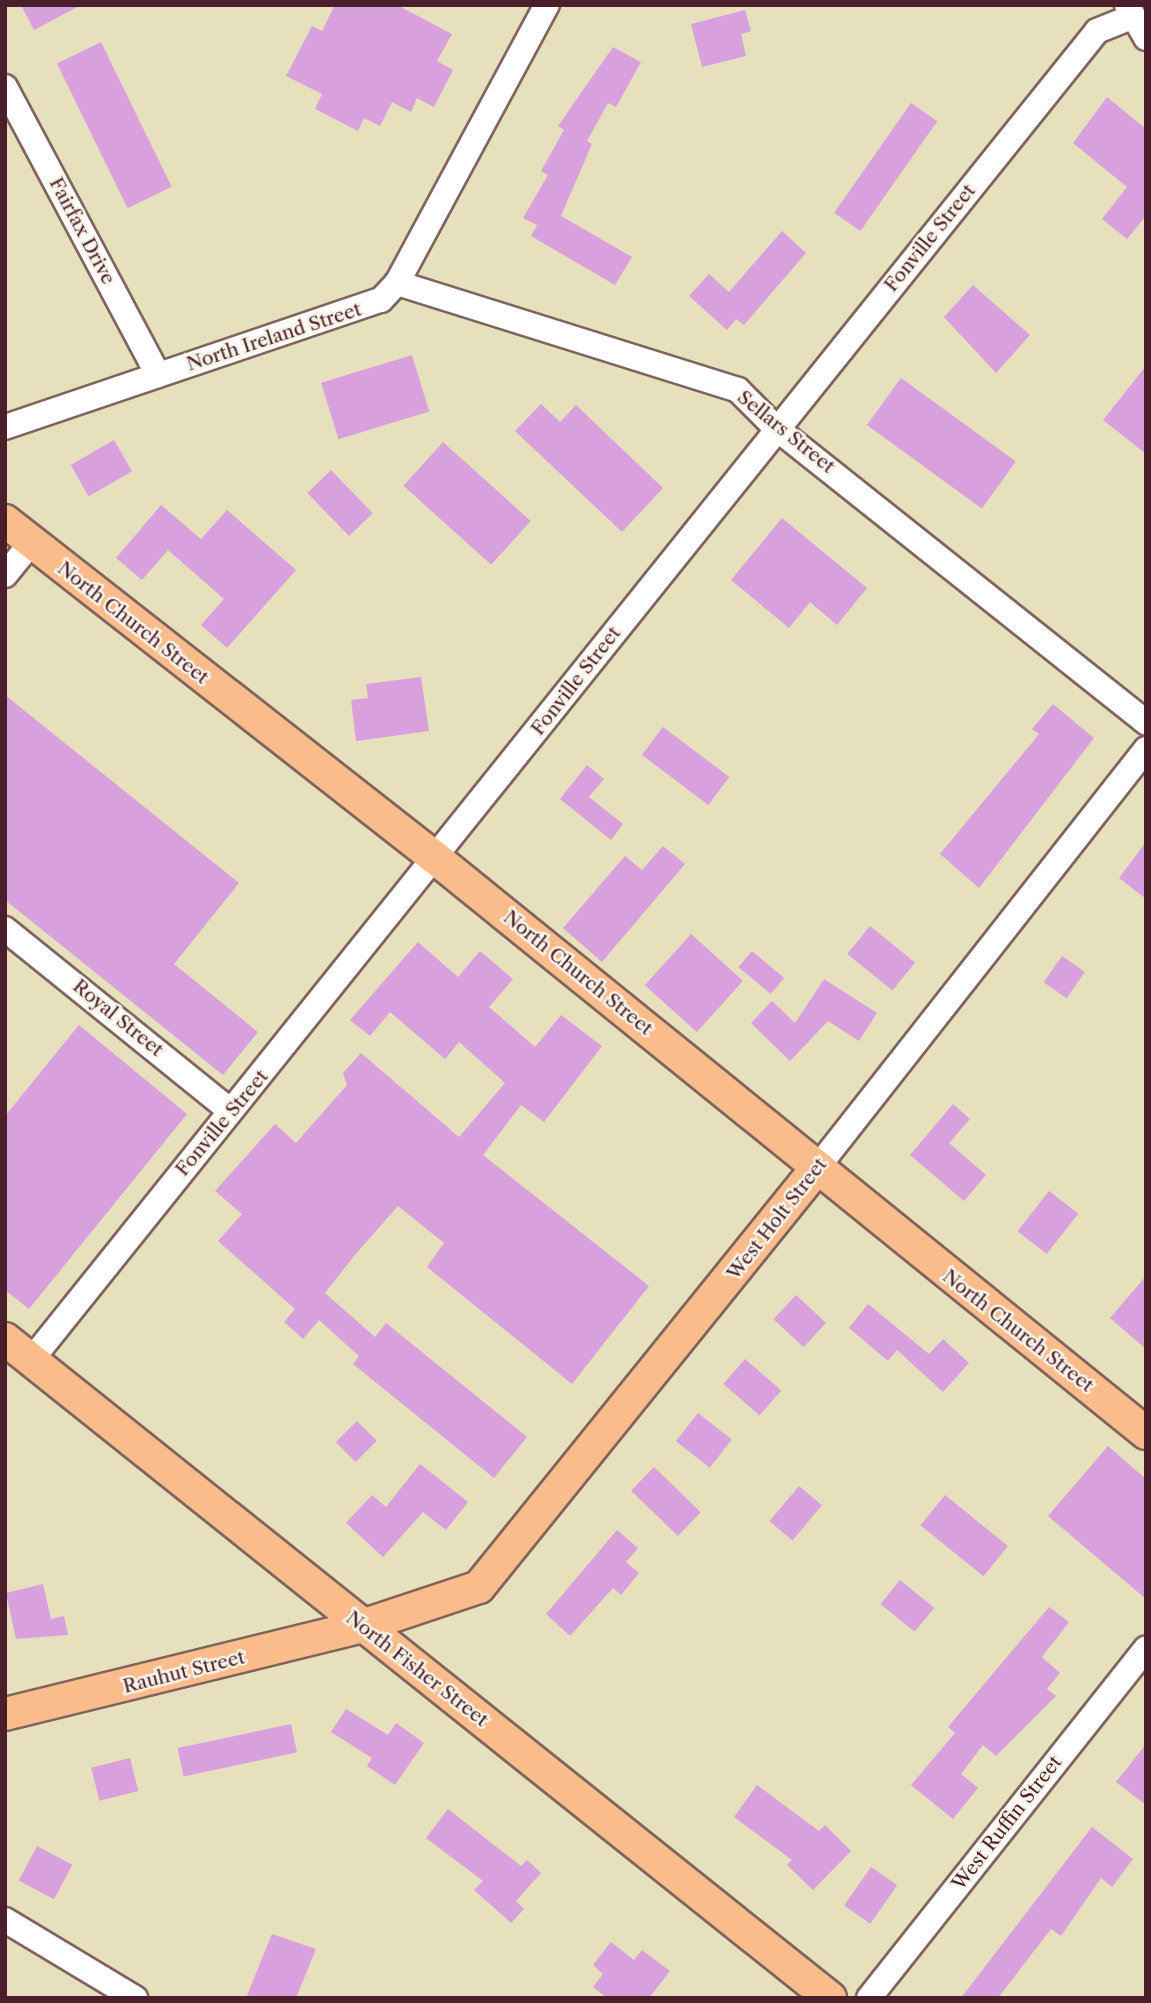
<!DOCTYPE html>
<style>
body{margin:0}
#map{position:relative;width:1151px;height:2003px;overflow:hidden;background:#e6e0bd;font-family:"Libre Caslon Text",serif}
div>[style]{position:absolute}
.building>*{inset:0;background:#d8a1dd;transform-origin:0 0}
.roads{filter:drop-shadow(2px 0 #81635e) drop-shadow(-2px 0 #81635e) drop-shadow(0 2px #81635e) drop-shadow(0 -2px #81635e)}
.minor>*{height:24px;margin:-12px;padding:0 12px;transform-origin:12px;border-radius:12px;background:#fff}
.major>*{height:32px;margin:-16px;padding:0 16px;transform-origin:16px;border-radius:16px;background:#f9bc8a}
span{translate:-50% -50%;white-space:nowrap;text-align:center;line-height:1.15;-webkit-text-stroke:5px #f7f3e8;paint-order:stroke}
.street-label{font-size:19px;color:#4a1f2b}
.frame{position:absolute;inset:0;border:7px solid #4a1f2b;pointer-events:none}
</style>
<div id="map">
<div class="building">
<div style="clip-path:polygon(21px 5px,81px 5px,34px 30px)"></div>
<div style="clip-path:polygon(335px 5px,397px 5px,452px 34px,437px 61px,453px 70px,434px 107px,417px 98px,411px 112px,392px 102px,380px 126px,364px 118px,358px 131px,315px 109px,322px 94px,286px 76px,312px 26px,322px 31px)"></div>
<div style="clip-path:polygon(745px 10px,751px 31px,741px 34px,746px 56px,702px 67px,691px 24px)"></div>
<div style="left:101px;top:42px;width:161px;height:49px;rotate:64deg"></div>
<div style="clip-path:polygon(613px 47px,641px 62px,616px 107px,608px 103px,587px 141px,592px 144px,561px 216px,632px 257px,615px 285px,531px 236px,537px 225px,523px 218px,548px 175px,541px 171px,564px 130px,558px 126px)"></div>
<div style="clip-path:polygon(1107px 97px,1146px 129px,1146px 216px,1127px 239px,1102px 219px,1127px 187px,1073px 143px)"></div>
<div style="left:911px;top:103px;width:32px;height:134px;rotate:35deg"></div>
<div style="clip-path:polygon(782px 231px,806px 253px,744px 325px,736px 319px,727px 330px,689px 296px,709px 274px,729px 292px)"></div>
<div style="clip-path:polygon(973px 285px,1030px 335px,996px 373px,944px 317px)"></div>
<div style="left:412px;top:355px;width:59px;height:95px;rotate:73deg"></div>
<div style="clip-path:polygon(1146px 366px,1146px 454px,1103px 420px)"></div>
<div style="left:901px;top:378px;width:142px;height:58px;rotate:36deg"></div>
<div style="clip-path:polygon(541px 404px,560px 422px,576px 405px,663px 488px,622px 532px,515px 431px)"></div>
<div style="left:114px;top:440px;width:36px;height:50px;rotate:60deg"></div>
<div style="left:443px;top:442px;width:118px;height:59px;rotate:42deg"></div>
<div style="left:331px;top:470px;width:60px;height:33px;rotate:46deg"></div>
<div style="clip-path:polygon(161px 505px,201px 539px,227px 510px,296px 570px,227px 648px,201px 625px,224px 599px,168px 550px,142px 580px,116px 558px)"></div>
<div style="clip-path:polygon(782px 518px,867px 588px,837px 625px,810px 602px,789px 628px,731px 580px)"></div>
<div style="clip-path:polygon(421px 677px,429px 731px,356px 741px,351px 700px,368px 698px,366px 684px)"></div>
<div style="clip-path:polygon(5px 695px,239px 883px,174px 964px,258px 1032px,223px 1075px,5px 900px)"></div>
<div style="clip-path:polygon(1053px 704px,1094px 738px,979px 888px,940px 854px,1039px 734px,1032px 729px)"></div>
<div style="left:663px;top:727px;width:83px;height:35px;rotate:37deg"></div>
<div style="clip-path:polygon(587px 765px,604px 779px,589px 797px,623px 824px,611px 840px,560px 799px)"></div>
<div style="clip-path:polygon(1146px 842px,1146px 899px,1119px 878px)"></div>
<div style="clip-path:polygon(663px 846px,685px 864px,602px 962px,563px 928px,625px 856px,642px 870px)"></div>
<div style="left:870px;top:926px;width:58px;height:36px;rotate:39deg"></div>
<div style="left:691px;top:934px;width:70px;height:69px;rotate:42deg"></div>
<div style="clip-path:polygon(418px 942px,458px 977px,480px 951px,513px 979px,489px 1007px,535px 1047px,561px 1015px,602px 1046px,544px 1122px,521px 1105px,483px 1155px,649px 1286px,572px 1384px,427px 1267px,444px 1243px,398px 1206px,354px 1256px,325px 1293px,375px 1337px,386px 1323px,527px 1437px,494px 1478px,353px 1364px,359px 1356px,319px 1320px,303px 1339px,284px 1322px,295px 1309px,218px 1241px,242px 1214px,215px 1191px,275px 1124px,296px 1143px,347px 1085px,343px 1073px,361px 1053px,459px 1137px,505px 1083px,459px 1042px,445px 1059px,390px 1012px,370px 1036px,350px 1020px)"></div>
<div style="left:752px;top:951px;width:42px;height:21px;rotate:40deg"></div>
<div style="left:1062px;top:956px;width:28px;height:32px;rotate:35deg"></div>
<div style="clip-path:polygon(824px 979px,877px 1013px,859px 1041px,828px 1021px,790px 1061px,751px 1023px,772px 1001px,795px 1023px)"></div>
<div style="clip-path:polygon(79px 1025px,187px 1114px,29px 1309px,5px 1290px,5px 1116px)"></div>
<div style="clip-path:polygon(953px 1104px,970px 1119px,949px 1143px,986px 1175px,964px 1201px,910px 1155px)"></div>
<div style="left:1049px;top:1191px;width:37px;height:51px;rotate:38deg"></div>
<div style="clip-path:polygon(1146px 1276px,1146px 1349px,1110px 1318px)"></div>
<div style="left:796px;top:1295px;width:41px;height:33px;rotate:43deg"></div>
<div style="clip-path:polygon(868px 1304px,929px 1354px,943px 1339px,969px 1363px,943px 1392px,897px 1350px,888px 1361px,849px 1328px)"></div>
<div style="left:745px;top:1359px;width:48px;height:33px;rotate:41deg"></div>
<div style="left:698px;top:1413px;width:43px;height:36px;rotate:38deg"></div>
<div style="left:357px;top:1421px;width:28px;height:30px;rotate:45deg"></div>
<div style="clip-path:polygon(1108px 1446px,1146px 1479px,1146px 1599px,1048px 1516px)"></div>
<div style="clip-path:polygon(420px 1464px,468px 1502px,446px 1530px,423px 1512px,383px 1557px,346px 1523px,372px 1495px,386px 1507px)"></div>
<div style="left:654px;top:1467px;width:65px;height:33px;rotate:44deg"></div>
<div style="left:799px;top:1486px;width:30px;height:46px;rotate:40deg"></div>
<div style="left:945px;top:1495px;width:81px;height:39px;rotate:39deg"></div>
<div style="clip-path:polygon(617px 1530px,638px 1548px,626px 1562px,639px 1573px,621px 1595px,613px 1588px,570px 1636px,546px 1614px)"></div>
<div style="left:900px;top:1580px;width:44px;height:31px;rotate:39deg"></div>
<div style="clip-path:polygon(43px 1584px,51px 1619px,64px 1616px,68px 1635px,16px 1639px,6px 1593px)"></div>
<div style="clip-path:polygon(1049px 1607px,1069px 1622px,1042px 1657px,1060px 1673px,1047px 1689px,1056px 1696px,996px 1756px,983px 1745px,961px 1774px,978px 1788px,953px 1819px,911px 1785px,955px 1733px,948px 1727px)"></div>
<div style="clip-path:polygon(346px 1709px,388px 1735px,396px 1723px,424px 1743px,395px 1785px,367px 1766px,372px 1758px,331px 1732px)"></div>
<div style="left:291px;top:1724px;width:29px;height:116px;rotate:78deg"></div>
<div style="clip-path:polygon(1146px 1744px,1146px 1805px,1116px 1782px)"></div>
<div style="left:130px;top:1758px;width:34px;height:40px;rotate:76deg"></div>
<div style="clip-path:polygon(757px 1785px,819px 1831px,825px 1825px,851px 1851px,813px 1890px,787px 1865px,792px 1860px,734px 1817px)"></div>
<div style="clip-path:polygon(448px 1809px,521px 1866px,527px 1860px,541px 1873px,516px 1901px,524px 1909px,511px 1923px,474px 1890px,483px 1881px,426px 1838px)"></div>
<div style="clip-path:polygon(1092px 1827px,1133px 1859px,1112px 1887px,1101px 1878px,1061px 1936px,1051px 1929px,998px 1998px,961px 1998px)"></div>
<div style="left:37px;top:1846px;width:40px;height:39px;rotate:28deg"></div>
<div style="left:871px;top:1867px;width:32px;height:47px;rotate:35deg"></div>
<div style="clip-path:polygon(272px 1934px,316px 1949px,296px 1998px,246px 1998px)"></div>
<div style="clip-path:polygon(611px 1942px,634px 1960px,642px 1950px,670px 1971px,649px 1998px,607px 1998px,593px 1987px,603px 1974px,593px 1965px)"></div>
</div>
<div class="roads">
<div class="minor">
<div style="left:1127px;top:5px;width:38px;rotate:60deg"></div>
<div style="left:5px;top:87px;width:326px;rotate:62deg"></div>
<div style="left:397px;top:283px;width:357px;rotate:17.4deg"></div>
<div style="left:738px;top:390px;width:54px;rotate:45deg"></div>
<div style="left:776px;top:428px;width:473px;rotate:38.5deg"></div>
<div style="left:5px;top:427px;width:397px;rotate:-18.7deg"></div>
<div style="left:381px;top:300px;width:23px;rotate:-47deg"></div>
<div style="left:397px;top:283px;width:316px;rotate:-61.7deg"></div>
<div style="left:5px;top:575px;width:41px;rotate:-50.9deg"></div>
<div style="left:5px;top:929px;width:288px;rotate:38.9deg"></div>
<div style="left:817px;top:1168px;width:533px;rotate:-51.86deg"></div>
<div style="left:32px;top:1359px;width:1702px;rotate:-51.27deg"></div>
<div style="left:1097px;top:31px;width:37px;rotate:-22deg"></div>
<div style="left:5px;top:1920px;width:152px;rotate:31deg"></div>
<div style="left:869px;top:1998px;width:446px;rotate:-51.6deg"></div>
</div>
<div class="major">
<div style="left:5px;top:521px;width:545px;rotate:38.07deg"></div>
<div style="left:434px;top:857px;width:916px;rotate:38.97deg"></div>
<div style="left:5px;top:1339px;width:1056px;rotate:38.62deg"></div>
<div style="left:5px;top:1714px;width:368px;rotate:-13.8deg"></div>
<div style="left:362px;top:1626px;width:123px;rotate:-18.4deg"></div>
<div style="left:479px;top:1587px;width:538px;rotate:-51.11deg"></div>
</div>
</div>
<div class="street-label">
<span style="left:82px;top:231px;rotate:62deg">Fairfax Drive</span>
<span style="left:930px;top:238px;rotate:-51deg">Fonville Street</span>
<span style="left:274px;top:337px;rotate:-18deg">North Ireland Street</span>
<span style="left:786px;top:432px;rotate:39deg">Sellars Street</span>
<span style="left:133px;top:623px;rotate:38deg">North Church Street</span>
<span style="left:576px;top:681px;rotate:-52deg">Fonville Street</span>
<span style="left:578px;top:973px;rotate:39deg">North Church Street</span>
<span style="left:118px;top:1018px;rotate:39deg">Royal Street</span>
<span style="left:222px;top:1123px;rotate:-50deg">Fonville Street</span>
<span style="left:777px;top:1219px;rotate:-52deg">West Holt Street</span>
<span style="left:1018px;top:1331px;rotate:38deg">North Church Street</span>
<span style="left:417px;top:1669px;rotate:38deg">North Fisher Street</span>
<span style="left:184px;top:1672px;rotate:-14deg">Rauhut Street</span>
<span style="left:1007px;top:1823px;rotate:-52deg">West Ruffin Street</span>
</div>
<div class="frame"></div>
</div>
